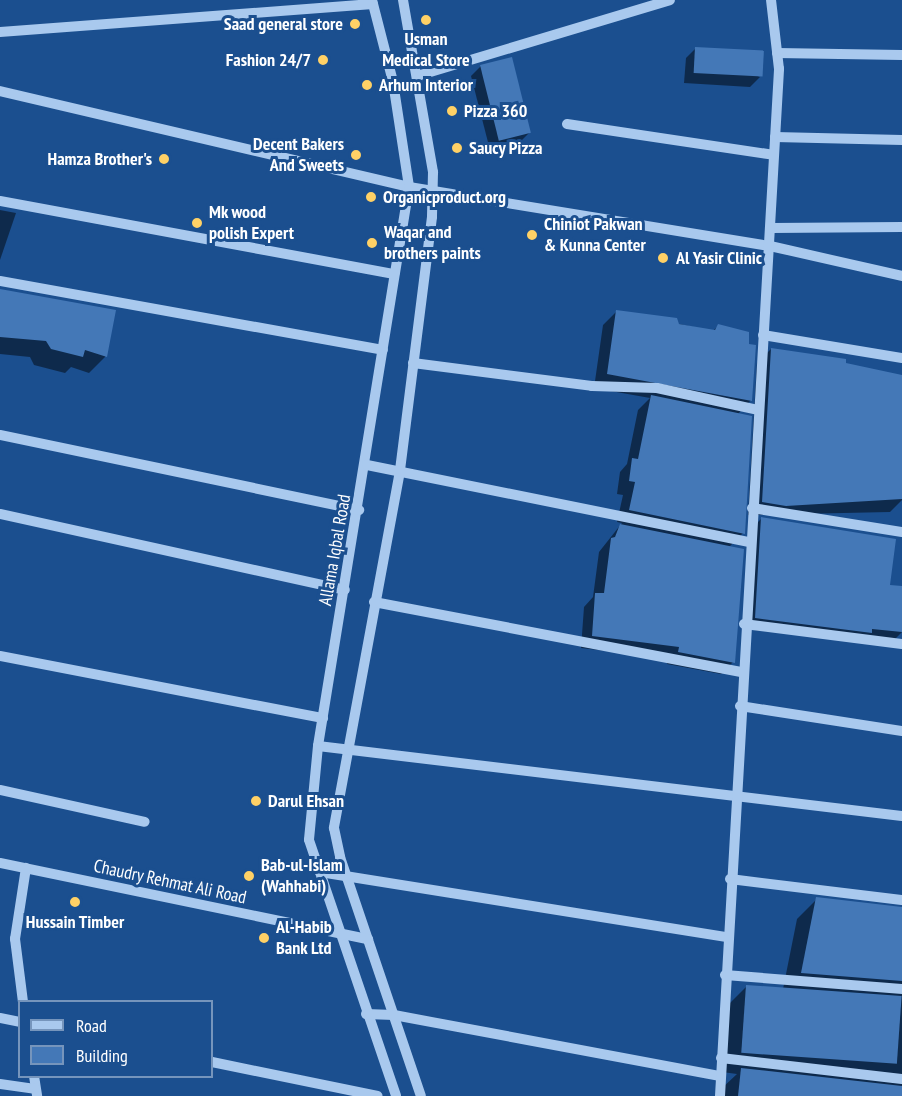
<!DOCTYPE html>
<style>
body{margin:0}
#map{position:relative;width:902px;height:1096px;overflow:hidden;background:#1b4f8f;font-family:"PT Sans Narrow",sans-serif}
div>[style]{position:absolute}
.shadow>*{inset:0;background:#0007}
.building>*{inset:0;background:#4478b7;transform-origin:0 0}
.minor>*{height:10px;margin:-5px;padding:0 5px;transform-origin:5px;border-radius:5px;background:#a9c9ee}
.dots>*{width:16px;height:16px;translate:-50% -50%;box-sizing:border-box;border:3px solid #1b4f8f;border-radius:50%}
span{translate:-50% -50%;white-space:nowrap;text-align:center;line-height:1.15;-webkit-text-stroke:6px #1b4f8f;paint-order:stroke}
.poi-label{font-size:18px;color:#fff;font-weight:700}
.right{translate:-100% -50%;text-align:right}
.left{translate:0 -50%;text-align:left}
.street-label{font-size:18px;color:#fff}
.legend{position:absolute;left:18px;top:1000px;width:195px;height:78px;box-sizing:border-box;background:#1b4f8f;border:2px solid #7695bc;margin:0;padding:8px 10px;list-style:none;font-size:18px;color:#fff}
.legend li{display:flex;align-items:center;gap:12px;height:30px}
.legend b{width:30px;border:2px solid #7695bc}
</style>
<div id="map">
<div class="shadow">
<div style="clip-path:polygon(696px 48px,760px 77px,750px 87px,684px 83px,686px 58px)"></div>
<div style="clip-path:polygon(481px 66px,530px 132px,520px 142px,490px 150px,471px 76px)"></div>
<div style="clip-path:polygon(0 210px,16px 213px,0 260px)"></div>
<div style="clip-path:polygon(0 290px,114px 311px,105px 357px,89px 373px,71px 367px,65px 373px,34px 365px,30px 357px,0 354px)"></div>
<div style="clip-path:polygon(617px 311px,713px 331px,718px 326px,751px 400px,737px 415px,743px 533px,729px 547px,733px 662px,721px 674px,667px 664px,668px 658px,581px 648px,584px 607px,593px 597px,599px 552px,622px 523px,617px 522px,623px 495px,617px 494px,620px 472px,627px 464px,638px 410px,650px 398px,594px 388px,603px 325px)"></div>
<div style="clip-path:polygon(771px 349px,902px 376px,902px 500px,890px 512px,748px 515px,757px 363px)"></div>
<div style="clip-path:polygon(761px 519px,889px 587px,902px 588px,902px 632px,891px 643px,744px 629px,750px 530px)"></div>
<div style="clip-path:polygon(817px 899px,902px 909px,902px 1096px,721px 1096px,721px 1089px,737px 1074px,722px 1072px,727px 1006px,747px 986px,783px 989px,797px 919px)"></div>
</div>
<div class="building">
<div style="left:695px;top:47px;width:69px;height:26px;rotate:3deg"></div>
<div style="left:512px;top:57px;width:78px;height:33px;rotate:76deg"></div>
<div style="clip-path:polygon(0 289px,116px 310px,107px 357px,85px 350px,83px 357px,51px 349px,46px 341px,0 337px)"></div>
<div style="clip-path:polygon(616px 310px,677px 318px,679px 324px,715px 330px,718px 324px,749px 332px,749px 344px,756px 345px,752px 401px,607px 374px)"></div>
<div style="clip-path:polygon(771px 348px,846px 359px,846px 363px,902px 375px,902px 499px,786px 506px,762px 502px)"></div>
<div style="clip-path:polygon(651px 395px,752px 416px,745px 534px,629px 510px,635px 482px,629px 481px,632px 458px,638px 459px)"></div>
<div style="clip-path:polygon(761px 517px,896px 539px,890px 585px,902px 586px,902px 632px,872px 629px,872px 633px,755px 618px)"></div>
<div style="clip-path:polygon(620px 524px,744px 549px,735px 663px,678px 652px,679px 647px,592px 636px,595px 593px,604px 593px,611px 538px,615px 537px)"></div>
<div style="clip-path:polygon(816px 897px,902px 907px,902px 981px,801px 973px)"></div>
<div style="left:746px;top:985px;width:156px;height:68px;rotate:4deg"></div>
<div style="clip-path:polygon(741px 1068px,902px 1086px,902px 1096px,738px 1096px)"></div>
</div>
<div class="minor">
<div style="left:372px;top:0;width:85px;rotate:75.6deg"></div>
<div style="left:393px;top:82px;width:106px;rotate:81.3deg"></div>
<div style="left:409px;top:187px;width:566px;rotate:99.25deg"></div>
<div style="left:318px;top:746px;width:94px;rotate:95.5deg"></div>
<div style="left:309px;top:840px;width:270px;rotate:71.2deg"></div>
<div style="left:403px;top:0;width:175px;rotate:80.1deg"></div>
<div style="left:433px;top:172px;width:45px;rotate:91.3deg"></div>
<div style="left:432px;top:217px;width:256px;rotate:97.2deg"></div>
<div style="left:400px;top:471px;width:363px;rotate:100.5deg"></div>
<div style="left:334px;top:828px;width:30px;rotate:78deg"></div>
<div style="left:340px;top:857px;width:252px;rotate:71.3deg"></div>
<div style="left:0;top:32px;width:374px;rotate:-4.3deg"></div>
<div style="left:777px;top:53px;width:125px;rotate:0.9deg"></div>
<div style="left:417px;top:76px;width:264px;rotate:-16.7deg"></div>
<div style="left:0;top:91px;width:420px;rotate:13.2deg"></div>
<div style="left:409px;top:187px;width:366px;rotate:9.3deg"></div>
<div style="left:770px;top:246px;width:135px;rotate:12.8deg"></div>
<div style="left:567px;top:124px;width:209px;rotate:8.5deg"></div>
<div style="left:775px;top:137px;width:127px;rotate:1.4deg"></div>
<div style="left:0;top:201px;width:401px;rotate:10.5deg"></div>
<div style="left:771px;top:228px;width:131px;rotate:-0.4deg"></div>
<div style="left:0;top:281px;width:389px;rotate:10.2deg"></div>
<div style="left:763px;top:335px;width:141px;rotate:9.4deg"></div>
<div style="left:413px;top:363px;width:180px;rotate:7.3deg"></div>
<div style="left:592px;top:386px;width:65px;rotate:1.8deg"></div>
<div style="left:657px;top:388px;width:103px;rotate:12.3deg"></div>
<div style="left:0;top:435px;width:367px;rotate:11.8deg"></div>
<div style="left:367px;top:465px;width:390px;rotate:11.4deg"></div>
<div style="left:752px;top:508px;width:152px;rotate:9.1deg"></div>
<div style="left:0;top:514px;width:353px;rotate:12.4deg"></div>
<div style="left:374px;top:602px;width:375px;rotate:10.8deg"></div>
<div style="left:744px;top:624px;width:159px;rotate:7.2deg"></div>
<div style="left:0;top:656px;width:329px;rotate:10.9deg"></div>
<div style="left:740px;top:706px;width:164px;rotate:8.8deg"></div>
<div style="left:318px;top:746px;width:588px;rotate:6.84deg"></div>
<div style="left:0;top:790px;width:148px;rotate:12.4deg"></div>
<div style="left:0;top:863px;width:376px;rotate:11.7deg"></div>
<div style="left:320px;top:872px;width:412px;rotate:9.1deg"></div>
<div style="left:730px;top:879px;width:173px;rotate:7deg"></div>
<div style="left:725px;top:975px;width:178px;rotate:4.5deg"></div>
<div style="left:23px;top:1002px;width:64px;rotate:-97.2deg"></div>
<div style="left:15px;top:939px;width:72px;rotate:-81.2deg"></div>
<div style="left:366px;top:1014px;width:28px;rotate:2deg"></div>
<div style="left:394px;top:1015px;width:332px;rotate:10.6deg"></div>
<div style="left:0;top:1018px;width:20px;rotate:11deg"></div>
<div style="left:721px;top:1058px;width:182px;rotate:6.6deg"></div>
<div style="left:212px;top:1062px;width:169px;rotate:11.6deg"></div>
<div style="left:34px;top:1076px;width:20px;rotate:81deg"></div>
<div style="left:0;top:1084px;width:35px;rotate:8deg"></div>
<div style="left:720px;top:1096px;width:1029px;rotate:-86.71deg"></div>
<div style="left:779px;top:69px;width:69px;rotate:-96.6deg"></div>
</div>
<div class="dots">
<div style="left:426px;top:20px;background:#ffd166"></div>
<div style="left:355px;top:24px;background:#ffd166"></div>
<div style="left:323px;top:60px;background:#ffd166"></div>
<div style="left:367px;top:85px;background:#ffd166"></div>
<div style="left:452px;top:111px;background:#ffd166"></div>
<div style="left:457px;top:148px;background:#ffd166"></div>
<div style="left:356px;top:155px;background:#ffd166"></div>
<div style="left:164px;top:159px;background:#ffd166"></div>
<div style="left:371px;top:197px;background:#ffd166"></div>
<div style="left:197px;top:223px;background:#ffd166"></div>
<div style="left:532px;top:235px;background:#ffd166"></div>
<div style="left:372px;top:243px;background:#ffd166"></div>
<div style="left:663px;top:258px;background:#ffd166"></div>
<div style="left:256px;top:801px;background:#ffd166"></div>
<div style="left:249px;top:876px;background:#ffd166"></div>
<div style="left:75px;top:902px;background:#ffd166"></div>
<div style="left:264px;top:938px;background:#ffd166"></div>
</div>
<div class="poi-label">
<span class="right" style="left:343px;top:24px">Saad general store</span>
<span style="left:426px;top:50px">Usman<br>Medical Store</span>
<span class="right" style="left:311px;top:60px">Fashion 24/7</span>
<span class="left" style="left:379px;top:85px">Arhum Interior</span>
<span class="left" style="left:464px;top:111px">Pizza 360</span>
<span class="right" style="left:344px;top:155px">Decent Bakers<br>And Sweets</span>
<span class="left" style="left:469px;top:148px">Saucy Pizza</span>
<span class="right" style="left:152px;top:159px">Hamza Brother's</span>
<span class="left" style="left:383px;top:197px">Organicproduct.org</span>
<span class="left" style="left:209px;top:223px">Mk wood<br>polish Expert</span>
<span class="left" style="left:544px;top:235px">Chiniot Pakwan<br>&amp; Kunna Center</span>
<span class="left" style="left:384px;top:243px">Waqar and<br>brothers paints</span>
<span class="left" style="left:676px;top:258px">Al Yasir Clinic</span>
<span class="left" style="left:268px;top:801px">Darul Ehsan</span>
<span class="left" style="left:261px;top:876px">Bab-ul-Islam<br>(Wahhabi)</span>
<span style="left:75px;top:922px">Hussain Timber</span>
<span class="left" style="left:276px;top:938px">Al-Habib<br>Bank Ltd</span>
</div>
<div class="street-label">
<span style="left:335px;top:550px;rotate:-80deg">Allama Iqbal Road</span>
<span style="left:170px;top:882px;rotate:12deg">Chaudry Rehmat Ali Road</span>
</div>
<ul class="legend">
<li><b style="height:8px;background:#a9c9ee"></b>Road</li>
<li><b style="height:16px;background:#4478b7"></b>Building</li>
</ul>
</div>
